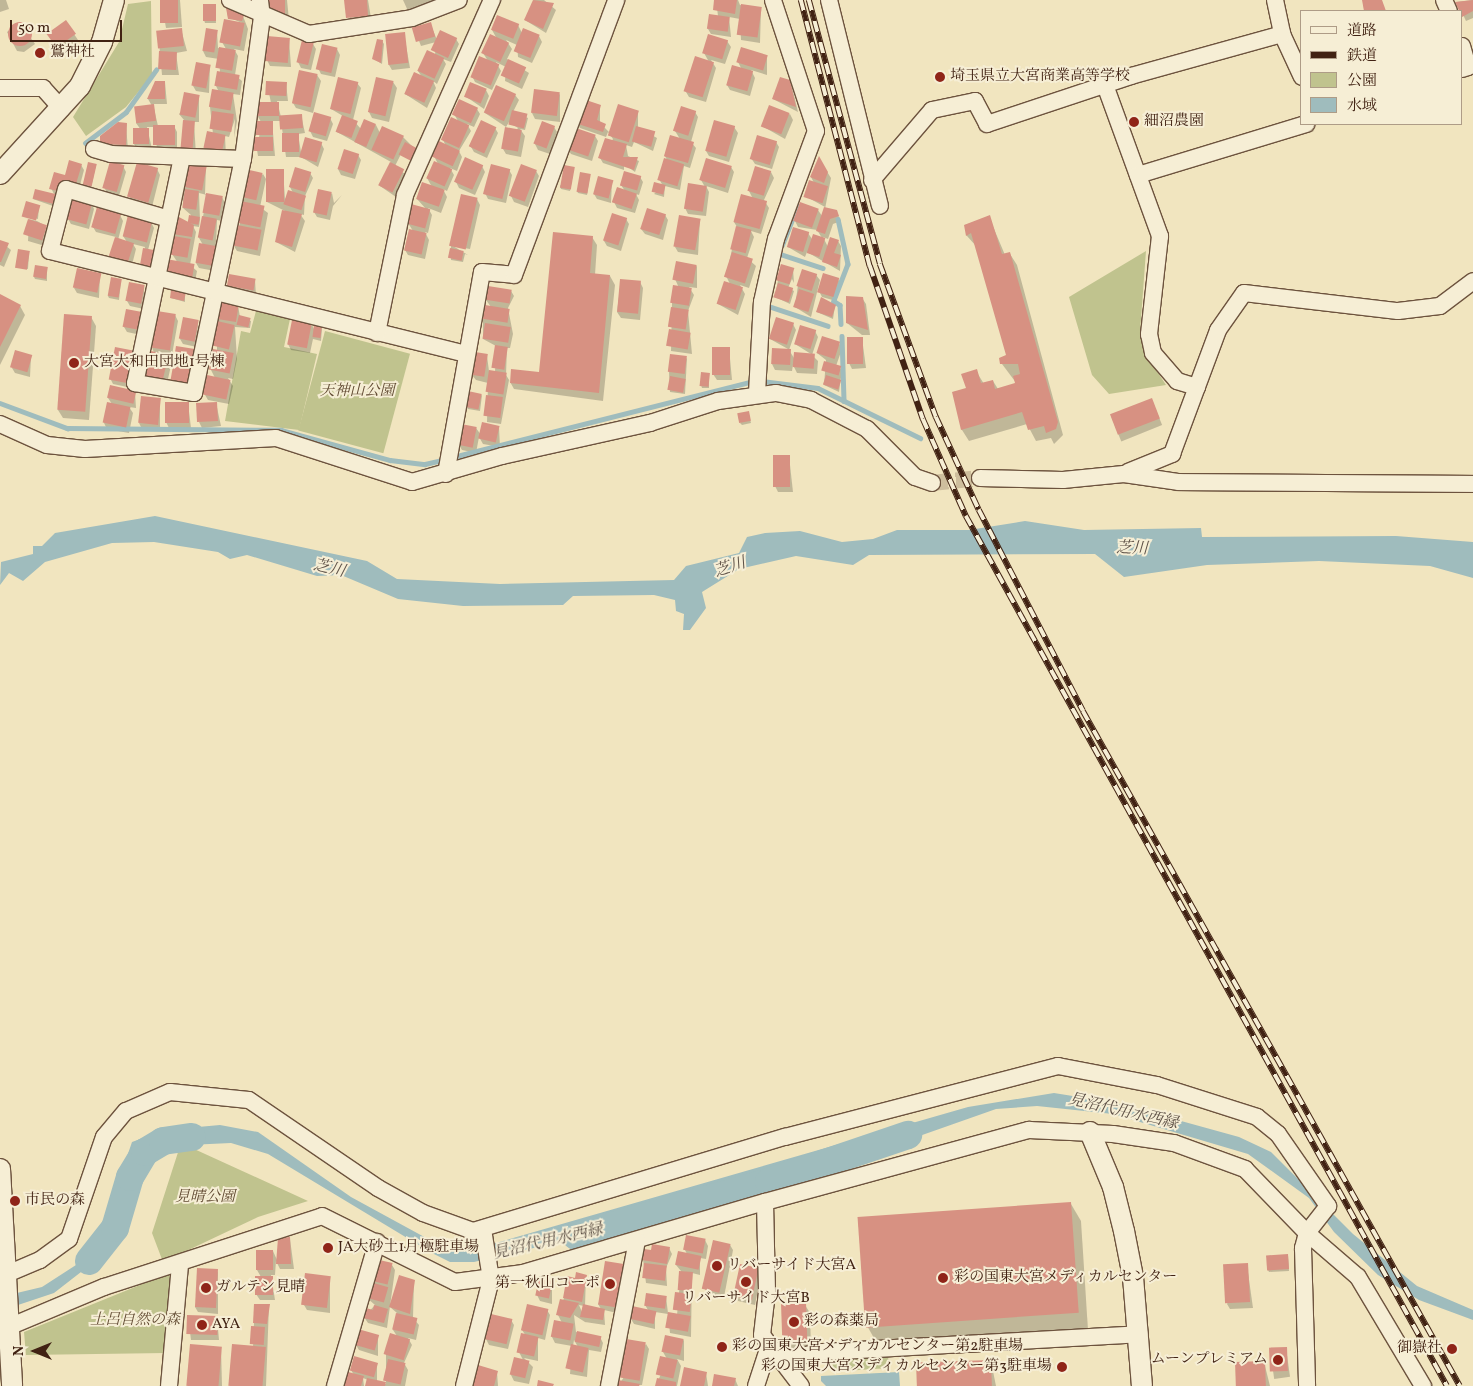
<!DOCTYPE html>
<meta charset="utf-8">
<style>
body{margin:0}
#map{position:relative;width:1473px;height:1386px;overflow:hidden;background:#f1e5bf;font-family:Vollkorn,"Noto Serif JP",serif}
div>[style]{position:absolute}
.green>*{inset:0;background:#c0c38e;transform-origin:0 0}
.water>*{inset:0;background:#9fbcbd}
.shadow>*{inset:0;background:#0003;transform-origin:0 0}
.stream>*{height:4.5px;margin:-2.25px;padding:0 2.25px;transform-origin:2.25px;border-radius:2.25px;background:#9fbcbd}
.river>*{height:28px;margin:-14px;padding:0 14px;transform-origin:14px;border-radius:14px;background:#9fbcbd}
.building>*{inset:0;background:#d79182;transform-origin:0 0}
.round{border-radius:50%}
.minor-tunnel>*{height:16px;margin-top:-8px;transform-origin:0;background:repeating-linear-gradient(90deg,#cebe9d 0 16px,transparent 0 24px)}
.roads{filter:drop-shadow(1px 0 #6d533e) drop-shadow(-1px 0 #6d533e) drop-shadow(0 1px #6d533e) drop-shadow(0 -1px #6d533e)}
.minor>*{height:16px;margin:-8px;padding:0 8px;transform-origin:8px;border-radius:8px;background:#f6eed5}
.tertiary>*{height:20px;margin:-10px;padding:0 10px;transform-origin:10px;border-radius:10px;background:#f6eed5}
.rail>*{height:5.5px;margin-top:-2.75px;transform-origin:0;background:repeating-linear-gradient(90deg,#f6eed5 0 11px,#412213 0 22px);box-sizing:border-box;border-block:1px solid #412213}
.dots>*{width:14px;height:14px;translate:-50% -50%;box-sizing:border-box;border:2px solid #f6eed5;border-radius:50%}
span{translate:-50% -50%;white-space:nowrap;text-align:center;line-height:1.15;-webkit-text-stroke:4px #f6eed5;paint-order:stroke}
.poi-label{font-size:15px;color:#412213}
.left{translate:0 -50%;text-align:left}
.right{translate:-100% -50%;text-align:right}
.park-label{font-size:15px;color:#614a32;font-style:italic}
.water-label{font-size:16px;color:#5d5046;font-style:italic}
.legend{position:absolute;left:1300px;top:10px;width:162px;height:115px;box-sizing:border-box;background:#f6eed5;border:1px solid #ae9c87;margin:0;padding:6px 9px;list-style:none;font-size:15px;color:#412213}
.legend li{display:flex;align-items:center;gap:10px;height:25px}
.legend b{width:25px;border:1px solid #ae9c87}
.north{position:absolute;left:10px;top:1326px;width:50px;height:50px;-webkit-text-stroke:4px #f6eed5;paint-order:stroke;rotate:270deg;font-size:14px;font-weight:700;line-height:20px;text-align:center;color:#412213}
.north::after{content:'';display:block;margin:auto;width:18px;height:22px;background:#412213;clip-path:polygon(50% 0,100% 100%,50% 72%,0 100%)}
.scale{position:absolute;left:10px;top:20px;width:112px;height:22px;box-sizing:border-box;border:2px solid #412213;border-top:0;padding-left:6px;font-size:15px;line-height:18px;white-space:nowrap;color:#412213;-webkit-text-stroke:4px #f6eed5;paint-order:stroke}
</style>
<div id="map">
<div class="green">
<div style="clip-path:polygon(151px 1px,152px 75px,126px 107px,86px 136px,73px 117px,119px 42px,128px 4px)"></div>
<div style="clip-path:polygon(1146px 251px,1140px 332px,1145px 353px,1166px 385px,1109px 394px,1092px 375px,1069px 297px)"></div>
<div style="clip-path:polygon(256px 311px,290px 319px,284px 347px,317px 354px,299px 430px,225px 421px,241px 331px,250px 333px)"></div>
<div style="left:325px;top:331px;width:88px;height:103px;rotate:15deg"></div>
<div style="clip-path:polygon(181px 1143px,308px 1201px,258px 1217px,163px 1262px,152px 1233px)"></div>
<div style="clip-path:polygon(172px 1272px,166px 1353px,26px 1355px,24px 1332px)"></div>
<div style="left:888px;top:1355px;width:13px;height:56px;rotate:86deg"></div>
</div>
<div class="water">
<div style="clip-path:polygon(155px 516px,367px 561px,397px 579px,500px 584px,674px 580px,686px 566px,739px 553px,747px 537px,765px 533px,800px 531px,842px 542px,873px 539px,897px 530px,969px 530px,1025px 521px,1084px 530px,1201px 528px,1202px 537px,1396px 536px,1473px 542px,1473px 578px,1430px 566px,1319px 561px,1207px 565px,1124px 577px,1095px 554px,869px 555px,853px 565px,796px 556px,739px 569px,702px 592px,706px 608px,690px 630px,683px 630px,684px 614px,676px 611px,675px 600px,654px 595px,573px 596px,563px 605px,463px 606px,398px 599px,341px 575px,317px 576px,247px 555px,230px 559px,218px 552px,154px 542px,112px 543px,45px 562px,23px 581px,9px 573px,0 585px,1px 562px,33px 554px,33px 546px,42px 546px,55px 533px)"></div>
<div style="clip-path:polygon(1054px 1093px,1116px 1103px,1239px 1137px,1271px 1152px,1353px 1234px,1417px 1286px,1473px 1310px,1473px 1320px,1419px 1300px,1378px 1275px,1334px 1232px,1309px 1198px,1248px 1154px,1113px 1114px,1037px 1106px,996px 1109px,891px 1146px,858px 1149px,773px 1178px,766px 1176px,622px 1221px,602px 1232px,474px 1262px,450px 1262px,432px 1253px,268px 1154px,231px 1143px,145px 1147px,123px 1212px,90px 1265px,54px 1293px,0 1311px,0 1297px,42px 1287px,76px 1265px,101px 1233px,132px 1142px,165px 1130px,220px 1125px,258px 1132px,351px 1197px,428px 1239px,443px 1246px,475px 1249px,968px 1107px)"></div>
<div style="clip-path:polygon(899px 1372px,900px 1386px,826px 1386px,821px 1381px,821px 1376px)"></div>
</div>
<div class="shadow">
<div style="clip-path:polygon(0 0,6px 0,9px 9px,0 12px)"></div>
<div style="clip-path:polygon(161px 0,180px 0,182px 27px,166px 28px)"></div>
<div style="clip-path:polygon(269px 0,287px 0,289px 20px)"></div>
<div style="clip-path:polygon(346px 0,368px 0,372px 24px,352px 26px)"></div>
<div style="clip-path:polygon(403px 0,435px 0,435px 2px,408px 11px)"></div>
<div style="clip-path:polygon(534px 0,544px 0,556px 10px,546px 33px,525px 20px)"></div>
<div style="clip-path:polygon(716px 0,738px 0,740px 5px,761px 8px,760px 43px,741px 40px,740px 19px,729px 17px,731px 37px,711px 34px,708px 29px,718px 16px)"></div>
<div style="clip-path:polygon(1473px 0,1473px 18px,1466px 21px,1457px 2px)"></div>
<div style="clip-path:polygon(215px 5px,216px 23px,205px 23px,204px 20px)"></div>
<div style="clip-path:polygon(227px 9px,243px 16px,248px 29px,244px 51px,234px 49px,238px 56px,235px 75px,242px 81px,240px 95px,233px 94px,237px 121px,234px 138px,235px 119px,229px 137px,225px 136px,226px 156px,208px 154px,205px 148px,213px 134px,210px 107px,219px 92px,216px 86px,220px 72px,219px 59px,206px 57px,203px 51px,207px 29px,217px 31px,218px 48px,226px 49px,222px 42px,242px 23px,228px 17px)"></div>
<div style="clip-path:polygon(20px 22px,35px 44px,24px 52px,17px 51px,7px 32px)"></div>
<div style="clip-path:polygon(66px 22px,78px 40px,60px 53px,52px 40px)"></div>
<div style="clip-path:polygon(430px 23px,437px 40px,456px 39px,459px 44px,451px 62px,443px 59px,446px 64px,437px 84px,433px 81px,436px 88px,427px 108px,405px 94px,422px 77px,418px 71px,435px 55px,436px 42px,421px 46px,414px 28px)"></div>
<div style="clip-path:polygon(518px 25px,522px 33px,539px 36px,542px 42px,532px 63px,518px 57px,517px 45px,506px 40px,512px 49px,507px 59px,529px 73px,522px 89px,505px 81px,506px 67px,496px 62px,501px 71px,492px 90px,475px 82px,472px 76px,488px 61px,483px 53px,497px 39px,492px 30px)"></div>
<div style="clip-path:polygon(181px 29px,187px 51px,176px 53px,179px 75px,162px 75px,158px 32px)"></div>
<div style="clip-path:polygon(404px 34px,410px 68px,392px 70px,389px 65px)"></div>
<div style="clip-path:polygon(289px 39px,291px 67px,270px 66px,267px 60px)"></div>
<div style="clip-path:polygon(382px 41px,384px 44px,382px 64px,374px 59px)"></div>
<div style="clip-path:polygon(727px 41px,731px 47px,725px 64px,711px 60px,716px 68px,706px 102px,689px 97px,686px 92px,709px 62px,704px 53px)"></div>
<div style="clip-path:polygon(313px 44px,316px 49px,311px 70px,301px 68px,298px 62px)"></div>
<div style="clip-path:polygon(337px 49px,340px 55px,335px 77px,321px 74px,318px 68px)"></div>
<div style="clip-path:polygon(767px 57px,767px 75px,751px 70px,755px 78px,750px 96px,730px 90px,727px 85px,742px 70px,738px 62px)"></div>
<div style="clip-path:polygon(210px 66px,209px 93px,196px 91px,193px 86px)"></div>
<div style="clip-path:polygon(317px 75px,321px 81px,313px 113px,296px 108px,293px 103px)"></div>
<div style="clip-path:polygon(789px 81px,792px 87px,798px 112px,773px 99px)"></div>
<div style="clip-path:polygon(165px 82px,167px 104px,153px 104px,158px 126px,174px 126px,177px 132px,177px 150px,157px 150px,155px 127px,147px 127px,152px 149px,137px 149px,134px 144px,141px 130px,136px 123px,152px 106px,148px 99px)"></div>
<div style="clip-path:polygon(393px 82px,397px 88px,389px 122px,372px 118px,369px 112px)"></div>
<div style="clip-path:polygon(267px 83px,286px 83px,288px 101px,277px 101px,281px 117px,301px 115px,305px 133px,298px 134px,301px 152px,321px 143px,324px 149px,318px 167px,301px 157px,286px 157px,281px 121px,272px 121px,275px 156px,258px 156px,255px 138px,259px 138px,261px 122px,257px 115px,271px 103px)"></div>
<div style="clip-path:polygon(357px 83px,361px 88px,353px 120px,361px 129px,376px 125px,380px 133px,403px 137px,417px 151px,412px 161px,401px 154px,395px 166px,406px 175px,396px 197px,380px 186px,391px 162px,337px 132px,343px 116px,331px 109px)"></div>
<div style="clip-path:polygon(486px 90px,489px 96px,484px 109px,465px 96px)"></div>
<div style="clip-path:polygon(560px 94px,560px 122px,535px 119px,532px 113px)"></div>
<div style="clip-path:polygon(515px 95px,519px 100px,513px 112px,528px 118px,525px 130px,520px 129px,525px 136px,521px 157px,506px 154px,503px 149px,518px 128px,509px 122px,506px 127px,485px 113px)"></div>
<div style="clip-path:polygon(199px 96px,199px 122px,194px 122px,196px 155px,184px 149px,184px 120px,179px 114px)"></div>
<div style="clip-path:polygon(600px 106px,600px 123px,610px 133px,638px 112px,638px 127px,657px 138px,653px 151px,634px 142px,632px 147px,626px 145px,628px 156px,639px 161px,635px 172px,624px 164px,624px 170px,603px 163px,600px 158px,613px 139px,608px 132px,606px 137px,580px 128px,577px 123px)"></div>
<div style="clip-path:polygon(477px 109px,480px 114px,474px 127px,467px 124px,471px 131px,459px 151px,462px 157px,457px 171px,450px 168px,454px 175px,447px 191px,443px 189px,447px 197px,441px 213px,428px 208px,432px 215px,428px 233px,425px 232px,429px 240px,425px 259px,408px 255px,405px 250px,413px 231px,408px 223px,426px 209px,417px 199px,432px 187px,427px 178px,438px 164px,434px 156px,446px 146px,443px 140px,458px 121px,454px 114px)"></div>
<div style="clip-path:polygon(695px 112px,698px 117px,691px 142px,696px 148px,690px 168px,684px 166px,680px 190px,665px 186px,664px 197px,654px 194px,663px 186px,659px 179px,667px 160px,665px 156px,680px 139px,675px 131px)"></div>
<div style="clip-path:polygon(790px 114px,793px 120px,785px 139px,762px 126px)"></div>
<div style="clip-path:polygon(330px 118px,333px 124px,327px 141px,313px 137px,310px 131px)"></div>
<div style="clip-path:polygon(126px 124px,128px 150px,101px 144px)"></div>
<div style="clip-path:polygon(554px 127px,557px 132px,550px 154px,538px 150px,535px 144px)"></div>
<div style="clip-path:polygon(734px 127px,738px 133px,729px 162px,709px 156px,706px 151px)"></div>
<div style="clip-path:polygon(495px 128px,498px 133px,487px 158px,474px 152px,471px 147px)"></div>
<div style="clip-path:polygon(595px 136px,598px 141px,592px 161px,571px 154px,568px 149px)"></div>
<div style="clip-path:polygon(776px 142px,779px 147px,772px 169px,755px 164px,751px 158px)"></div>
<div style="clip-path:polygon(358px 155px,361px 160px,355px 179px,341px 175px,338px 169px)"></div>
<div style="clip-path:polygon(819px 159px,831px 178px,825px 209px,836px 211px,841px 221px,833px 224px,828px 239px,823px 237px,828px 247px,838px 241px,841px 246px,840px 271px,807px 252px,805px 257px,788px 247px,808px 233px,812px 239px,822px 238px,817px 230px,798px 227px,795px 221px,818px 210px,822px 216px,825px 207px,805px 196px,814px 183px,811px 177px)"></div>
<div style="clip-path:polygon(81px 165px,84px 170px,79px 189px,65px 197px,54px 194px,51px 188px)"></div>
<div style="clip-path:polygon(96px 165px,91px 188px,84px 186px,83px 184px)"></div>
<div style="clip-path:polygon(123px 166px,126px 172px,119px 196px,107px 193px,104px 187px)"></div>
<div style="clip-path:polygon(482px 166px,485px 172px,475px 195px,459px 188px,456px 182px)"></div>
<div style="clip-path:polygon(731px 167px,734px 172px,728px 193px,706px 186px,709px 192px,706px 216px,688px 214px,685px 208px,705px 187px,701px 180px)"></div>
<div style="clip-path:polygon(206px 168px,205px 194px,222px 197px,225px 203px,222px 221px,217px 220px,215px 271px,199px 268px,196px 263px,203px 245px,199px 238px,207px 195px,199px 193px,200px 220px,199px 227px,193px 226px,196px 232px,190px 265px,197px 271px,194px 287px,172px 254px,178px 217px,189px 224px,191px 215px,183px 208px,183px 186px)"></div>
<div style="clip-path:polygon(574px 168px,570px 191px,561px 189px,560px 186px)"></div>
<div style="clip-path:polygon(157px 169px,160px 175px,152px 207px,132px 202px,129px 196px)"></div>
<div style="clip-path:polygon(283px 170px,285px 199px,293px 193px,290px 187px,310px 173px,313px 178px,305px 196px,304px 215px,300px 214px,305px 221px,295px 252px,276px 242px,289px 213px,267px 202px)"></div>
<div style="clip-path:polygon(509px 170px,512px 175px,506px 203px,488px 199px,485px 193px)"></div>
<div style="clip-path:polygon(536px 171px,539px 176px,528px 207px,514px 202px,511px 196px)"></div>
<div style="clip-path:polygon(771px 172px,774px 178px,764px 200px,769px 208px,761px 234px,751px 231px,754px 237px,747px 258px,756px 266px,749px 288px,740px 285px,745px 294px,738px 315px,718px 304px,730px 284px,726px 276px,737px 227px,734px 222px,753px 199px,749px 191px)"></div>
<div style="clip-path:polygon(263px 174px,266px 179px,260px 207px,268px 213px,260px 256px,237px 251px,234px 246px,245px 204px,241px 197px)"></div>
<div style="clip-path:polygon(590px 176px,587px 195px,578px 193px,577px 191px)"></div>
<div style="clip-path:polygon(640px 177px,643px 182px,639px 195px,636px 194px,639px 200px,635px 213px,617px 208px,614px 202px,625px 191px,621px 185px)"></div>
<div style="clip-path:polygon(612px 181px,611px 203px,597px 199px,594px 194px)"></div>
<div style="clip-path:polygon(332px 193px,334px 203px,342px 195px,333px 206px,330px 220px,317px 217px,314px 212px)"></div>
<div style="clip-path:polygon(54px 195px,53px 206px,33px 199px)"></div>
<div style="clip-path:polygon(477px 199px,480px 205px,470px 249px,453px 246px,468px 255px,465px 254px,463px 262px,451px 260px,451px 246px)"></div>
<div style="clip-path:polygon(91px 203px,94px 209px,89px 229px,71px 224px,68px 219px)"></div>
<div style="clip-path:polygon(39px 206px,38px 219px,23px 215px)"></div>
<div style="clip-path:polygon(120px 215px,123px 221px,118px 240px,127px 242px,123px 236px,151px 222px,154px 228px,148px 250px,154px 254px,150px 271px,140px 266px,145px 247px,133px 244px,136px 249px,131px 269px,116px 237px,96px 232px,93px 227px)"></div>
<div style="clip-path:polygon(665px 215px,668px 220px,663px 240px,645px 234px,641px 229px)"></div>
<div style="clip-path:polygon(989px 217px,1005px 255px,1010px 254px,1017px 265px,1063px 435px,1054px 444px,1051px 438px,1036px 441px,1027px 424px,969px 441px,962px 430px,953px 392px,967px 389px,976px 371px,984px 384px,993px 381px,998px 389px,1017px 384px,1002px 364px,1007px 355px,976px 246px,967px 236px,965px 225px)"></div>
<div style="clip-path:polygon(24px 218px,37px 221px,46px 226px,45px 246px,28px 241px,29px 219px)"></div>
<div style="clip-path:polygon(626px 219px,629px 224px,621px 251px,607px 246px,604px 241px)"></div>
<div style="clip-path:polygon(700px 220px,698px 255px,678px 252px,675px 247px)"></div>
<div style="clip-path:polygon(592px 237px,597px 245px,595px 275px,610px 276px,615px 285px,603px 401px,514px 389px,509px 380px,501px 424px,487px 422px,488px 383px,476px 380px,472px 375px,487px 356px,489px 371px,495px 372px,496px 346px,483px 339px,483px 319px,491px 307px,486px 300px,511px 291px,514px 296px,508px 308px,513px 334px,510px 348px,507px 348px,506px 375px,511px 383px,540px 373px)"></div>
<div style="clip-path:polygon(0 241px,11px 250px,4px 267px,0 265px)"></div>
<div style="clip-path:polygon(29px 253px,28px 269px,16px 267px)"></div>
<div style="clip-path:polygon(697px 266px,697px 288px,689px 287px,694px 295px,688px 311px,692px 354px,671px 351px,672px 303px,679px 288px,675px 279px)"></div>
<div style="clip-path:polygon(47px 269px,47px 281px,35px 279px,34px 277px)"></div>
<div style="clip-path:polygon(793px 269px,794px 283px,792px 279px,788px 288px,794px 291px,790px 304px,775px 297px,778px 280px)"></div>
<div style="clip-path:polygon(100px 274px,99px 298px,77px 293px,74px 288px)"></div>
<div style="clip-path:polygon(816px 275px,820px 280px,811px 317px,795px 307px,798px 285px)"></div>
<div style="clip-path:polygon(838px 279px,841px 285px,836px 301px,822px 297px,819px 291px)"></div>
<div style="clip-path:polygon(255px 280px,256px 296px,231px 291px,228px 286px)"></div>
<div style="clip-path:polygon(621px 280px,640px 282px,643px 288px,640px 320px,621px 318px,617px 312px)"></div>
<div style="clip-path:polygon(121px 281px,119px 300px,109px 298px,108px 296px)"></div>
<div style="clip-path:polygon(144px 286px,144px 309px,130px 306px,127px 301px)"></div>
<div style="clip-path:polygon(185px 293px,185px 302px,171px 298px)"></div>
<div style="clip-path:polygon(0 296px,20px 306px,25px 315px,0 365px)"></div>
<div style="clip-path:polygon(862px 298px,866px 304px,870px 335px,862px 335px,847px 323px)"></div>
<div style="clip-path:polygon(238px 305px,240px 317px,251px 321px,250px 328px,235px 327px,237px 359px,233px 379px,228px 378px,233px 386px,229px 404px,208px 400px,205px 395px,215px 378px,211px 370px,217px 351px,217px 319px)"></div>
<div style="clip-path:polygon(835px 306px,833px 319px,817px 312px)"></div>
<div style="clip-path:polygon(141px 313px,141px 335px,127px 332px,124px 327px)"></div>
<div style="clip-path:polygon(175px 315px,178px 321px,172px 355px,167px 354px,172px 361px,166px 388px,152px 347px)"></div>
<div style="clip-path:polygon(91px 317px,96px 326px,89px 420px,63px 418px,58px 410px)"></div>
<div style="clip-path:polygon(198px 321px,197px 347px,183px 344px,180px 339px)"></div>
<div style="clip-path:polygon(793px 324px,796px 330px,789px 350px,794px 358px,811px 354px,795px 344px,815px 331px,818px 337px,812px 355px,818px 361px,817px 374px,797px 373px,793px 365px,792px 371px,775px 370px,772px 364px,788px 349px,770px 339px)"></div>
<div style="clip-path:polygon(312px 325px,315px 331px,322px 328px,321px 341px,313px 339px,310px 353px,291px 350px,288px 344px)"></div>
<div style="clip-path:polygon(862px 338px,866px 368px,852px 369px,849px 363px)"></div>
<div style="clip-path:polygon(839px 343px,842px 349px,836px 366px,842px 370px,839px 392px,824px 385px,826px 360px,817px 353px)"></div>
<div style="clip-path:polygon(729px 348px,732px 380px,717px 380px,713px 374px)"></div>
<div style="clip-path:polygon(194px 350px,194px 372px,189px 371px,189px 391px,174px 363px)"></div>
<div style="clip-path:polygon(135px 352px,132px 388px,113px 384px,110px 378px)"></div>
<div style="clip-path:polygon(31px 356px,30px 377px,15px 373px,12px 368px)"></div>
<div style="clip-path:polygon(687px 358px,685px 394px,670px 392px,669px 372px)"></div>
<div style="clip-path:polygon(709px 374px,709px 388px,702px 388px,701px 385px)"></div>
<div style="clip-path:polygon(135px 392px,136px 408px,129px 407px,133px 413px,129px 433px,107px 429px,104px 423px,112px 404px,108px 398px)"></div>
<div style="clip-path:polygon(482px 395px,480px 411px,468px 409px,466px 407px)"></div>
<div style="clip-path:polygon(160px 399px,160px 431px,142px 429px,139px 423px)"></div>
<div style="left:1152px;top:400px;width:27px;height:44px;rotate:68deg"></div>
<div style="clip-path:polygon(188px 403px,191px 428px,169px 428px,166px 422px)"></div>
<div style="clip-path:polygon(216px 403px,221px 426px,202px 428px,199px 422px)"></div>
<div style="clip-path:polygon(748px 412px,751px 423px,742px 425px,740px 423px)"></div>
<div style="clip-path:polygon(499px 427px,500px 447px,483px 444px,479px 437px,476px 453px,462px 450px,459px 445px,476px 428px,481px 435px)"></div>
<div style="clip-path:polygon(789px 456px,793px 492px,778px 492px,775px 486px)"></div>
<div style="clip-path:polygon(1071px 1204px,1081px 1221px,1088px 1330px,875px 1340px,865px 1322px)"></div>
<div style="clip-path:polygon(290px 1239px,294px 1269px,280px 1269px,276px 1261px,275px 1275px,271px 1275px,275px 1300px,260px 1300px,256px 1294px,261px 1277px,257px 1270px,273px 1251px,277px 1260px)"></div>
<div style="clip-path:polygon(705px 1240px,708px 1246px,706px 1259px,700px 1258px,700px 1275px,692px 1273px,691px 1337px,670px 1333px,668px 1314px,655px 1312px,655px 1329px,634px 1324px,631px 1319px,648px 1310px,645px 1305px,666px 1297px,668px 1313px,677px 1315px,681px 1271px,676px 1265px,687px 1254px,685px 1250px)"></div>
<div style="clip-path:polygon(730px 1245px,733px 1250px,724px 1297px,708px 1294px,705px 1289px)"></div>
<div style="clip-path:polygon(669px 1248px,672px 1254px,666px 1268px,667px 1286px,646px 1283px,643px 1259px,652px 1252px)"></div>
<div style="clip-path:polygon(1288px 1255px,1289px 1271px,1269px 1272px,1268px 1270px)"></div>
<div style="clip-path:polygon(392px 1265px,395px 1270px,387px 1328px,368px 1323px,364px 1317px,375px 1305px,367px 1298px,371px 1280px)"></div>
<div style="clip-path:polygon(1247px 1265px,1253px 1308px,1230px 1309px,1227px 1304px)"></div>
<div style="clip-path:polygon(evenodd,623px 1266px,626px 1271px,617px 1313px,604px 1310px,605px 1325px,585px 1322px,574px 1315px,576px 1332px,600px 1337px,603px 1343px,601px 1352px,589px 1350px,587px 1377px,570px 1374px,572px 1346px,555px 1343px,552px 1337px,562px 1323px,558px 1315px,564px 1298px,576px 1279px,586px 1276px,585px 1306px,601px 1309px,598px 1304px,623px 1266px,579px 1305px,584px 1306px,582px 1312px,579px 1305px,623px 1266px,574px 1340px,578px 1347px,573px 1346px,574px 1340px)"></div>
<div style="clip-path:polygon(758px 1269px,761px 1274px,755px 1305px,738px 1301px,735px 1296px)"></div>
<div style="clip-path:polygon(218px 1271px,218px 1314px,198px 1312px,195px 1307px)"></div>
<div style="clip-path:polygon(330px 1277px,330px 1313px,307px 1310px,304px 1305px)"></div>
<div style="clip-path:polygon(414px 1281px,413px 1318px,419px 1325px,416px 1340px,408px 1338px,412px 1345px,404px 1363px,408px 1370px,405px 1386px,367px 1386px,368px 1380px,363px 1378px,364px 1386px,343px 1386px,354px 1375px,351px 1370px,377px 1364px,377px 1381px,386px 1384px,386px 1354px,397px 1336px,393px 1330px,397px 1313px,390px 1307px)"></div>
<div style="clip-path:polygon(552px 1282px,552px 1304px,540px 1301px,537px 1295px)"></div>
<div style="clip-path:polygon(269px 1305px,266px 1386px,230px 1386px,253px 1347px,254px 1323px)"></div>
<div style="clip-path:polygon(782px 1305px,805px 1305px,810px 1313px,811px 1349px,788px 1350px,783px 1341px)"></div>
<div style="clip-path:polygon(547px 1310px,550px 1315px,545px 1340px,538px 1338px,538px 1361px,524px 1358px,533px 1367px,529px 1384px,514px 1381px,511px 1375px,523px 1360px,519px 1352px,526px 1336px,522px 1330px)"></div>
<div style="clip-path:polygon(188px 1316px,217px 1317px,219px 1340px,191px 1340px)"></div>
<div style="clip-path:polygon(511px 1320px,514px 1325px,508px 1349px,489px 1345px,486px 1339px)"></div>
<div style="clip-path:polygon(378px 1336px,378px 1356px,359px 1350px,356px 1345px)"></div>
<div style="clip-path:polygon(684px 1340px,684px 1361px,677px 1359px,681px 1366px,677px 1386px,656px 1386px,667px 1359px,663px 1352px)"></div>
<div style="clip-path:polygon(646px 1344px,649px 1349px,642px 1385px,618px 1386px)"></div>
<div style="clip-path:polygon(221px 1348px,222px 1386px,188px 1386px)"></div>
<div style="left:1286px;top:1348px;width:29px;height:16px;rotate:82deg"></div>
<div style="clip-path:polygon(991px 1361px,996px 1386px,918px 1386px)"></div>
<div style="clip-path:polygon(1264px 1362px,1270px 1386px,1237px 1386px)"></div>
<div style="clip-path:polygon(497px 1372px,498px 1386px,474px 1386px)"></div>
<div style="clip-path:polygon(706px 1373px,708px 1386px,681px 1386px)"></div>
<div style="clip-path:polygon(735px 1379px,738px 1386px,713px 1386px)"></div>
</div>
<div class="stream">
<div style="left:85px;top:143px;width:51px;rotate:-37.1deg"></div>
<div style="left:126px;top:112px;width:52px;rotate:-54.5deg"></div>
<div style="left:838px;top:219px;width:46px;rotate:77.5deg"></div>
<div style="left:848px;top:264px;width:40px;rotate:111deg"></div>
<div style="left:834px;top:301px;width:7px;rotate:34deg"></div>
<div style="left:840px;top:305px;width:19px;rotate:87deg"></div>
<div style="left:782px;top:245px;width:41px;rotate:-68.5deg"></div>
<div style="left:777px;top:253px;width:48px;rotate:18.1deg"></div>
<div style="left:765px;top:305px;width:66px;rotate:18.4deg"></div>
<div style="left:842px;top:336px;width:65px;rotate:88.2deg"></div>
<div style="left:761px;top:381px;width:57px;rotate:7deg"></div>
<div style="left:818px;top:388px;width:114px;rotate:26.1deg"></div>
<div style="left:0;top:403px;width:72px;rotate:20.5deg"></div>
<div style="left:67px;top:428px;width:214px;rotate:0.5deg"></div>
<div style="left:281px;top:430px;width:113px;rotate:15.4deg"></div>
<div style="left:390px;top:460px;width:35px;rotate:7deg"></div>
<div style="left:425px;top:464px;width:22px;rotate:-13deg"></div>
<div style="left:453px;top:457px;width:309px;rotate:-14.2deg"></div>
</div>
<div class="river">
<div style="left:576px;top:1236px;width:200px;rotate:-15.6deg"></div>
<div style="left:769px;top:1182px;width:147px;rotate:-18.7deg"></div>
<div style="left:89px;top:1261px;width:42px;rotate:-51.8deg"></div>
<div style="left:115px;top:1228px;width:53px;rotate:-73.6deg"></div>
<div style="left:130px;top:1177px;width:29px;rotate:-59deg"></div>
<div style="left:145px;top:1152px;width:21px;rotate:-31deg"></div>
<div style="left:163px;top:1141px;width:29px;rotate:-8deg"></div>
</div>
<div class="building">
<div style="left:160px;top:0;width:18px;height:23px"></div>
<div style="left:268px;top:0;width:17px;height:16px"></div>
<div style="clip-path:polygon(344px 0,367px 0,368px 16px,346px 18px)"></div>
<div style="clip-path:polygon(533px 0,554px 3px,543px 29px,524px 20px)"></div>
<div style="clip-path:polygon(714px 0,737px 0,735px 14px,713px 10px)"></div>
<div style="clip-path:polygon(1362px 0,1382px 0,1386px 11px,1364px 11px)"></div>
<div style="clip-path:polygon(1473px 0,1473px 11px,1462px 17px,1455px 2px)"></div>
<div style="left:203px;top:4px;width:13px;height:17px"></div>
<div style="left:741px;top:4px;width:21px;height:31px;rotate:8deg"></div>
<div style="clip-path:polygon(226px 8px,244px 15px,242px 21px,228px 19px)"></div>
<div style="left:709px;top:14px;width:21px;height:15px;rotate:8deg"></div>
<div style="left:497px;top:15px;width:24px;height:16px;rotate:22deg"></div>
<div style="left:224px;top:19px;width:21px;height:24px;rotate:11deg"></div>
<div style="left:66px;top:20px;width:17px;height:24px;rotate:54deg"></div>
<div class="round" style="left:8px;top:22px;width:24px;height:24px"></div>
<div style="left:431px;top:22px;width:15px;height:20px;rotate:74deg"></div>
<div style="left:182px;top:28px;width:18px;height:26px;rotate:84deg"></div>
<div style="left:206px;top:28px;width:12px;height:23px;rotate:9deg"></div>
<div style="left:523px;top:28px;width:18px;height:25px;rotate:22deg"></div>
<div style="left:440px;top:30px;width:19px;height:22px;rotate:25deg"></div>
<div style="left:405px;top:32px;width:31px;height:20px;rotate:84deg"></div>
<div style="left:490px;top:34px;width:21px;height:21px;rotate:25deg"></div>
<div style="left:708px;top:34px;width:21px;height:20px;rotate:17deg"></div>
<div style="left:267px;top:36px;width:23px;height:25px;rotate:5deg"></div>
<div style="clip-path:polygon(377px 39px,383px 40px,381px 63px,372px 59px)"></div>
<div style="left:302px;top:40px;width:12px;height:23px;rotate:14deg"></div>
<div style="left:322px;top:44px;width:16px;height:26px;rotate:14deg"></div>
<div style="left:219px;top:47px;width:17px;height:21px;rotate:10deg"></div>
<div style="left:741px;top:47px;width:28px;height:16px;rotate:17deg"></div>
<div style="left:427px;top:50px;width:19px;height:23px;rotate:25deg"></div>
<div style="left:159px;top:51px;width:18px;height:18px;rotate:3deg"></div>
<div style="left:479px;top:56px;width:22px;height:23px;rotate:22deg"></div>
<div style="left:695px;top:56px;width:20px;height:37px;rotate:18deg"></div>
<div style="left:508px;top:59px;width:20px;height:18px;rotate:24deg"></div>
<div style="left:196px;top:62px;width:15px;height:24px;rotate:11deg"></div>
<div style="left:732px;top:65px;width:22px;height:21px;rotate:16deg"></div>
<div style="left:299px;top:70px;width:19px;height:34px;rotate:12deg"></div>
<div style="left:217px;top:71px;width:23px;height:15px;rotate:10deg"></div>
<div style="left:414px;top:72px;width:22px;height:24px;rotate:24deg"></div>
<div style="left:338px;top:77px;width:21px;height:33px;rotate:14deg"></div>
<div style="left:376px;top:77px;width:18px;height:36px;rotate:13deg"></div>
<div style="clip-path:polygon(780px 77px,790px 80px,796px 107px,772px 99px)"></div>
<div style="clip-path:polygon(155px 81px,165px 81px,165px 99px,147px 99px)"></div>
<div style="left:266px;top:81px;width:21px;height:14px;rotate:3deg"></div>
<div style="left:470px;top:82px;width:18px;height:16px;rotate:22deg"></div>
<div style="left:496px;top:85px;width:22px;height:30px;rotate:24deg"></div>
<div style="left:212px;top:89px;width:22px;height:18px;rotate:10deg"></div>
<div style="left:534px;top:89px;width:26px;height:24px;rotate:7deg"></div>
<div style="left:184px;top:92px;width:16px;height:23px;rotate:11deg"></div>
<div style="left:459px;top:99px;width:21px;height:17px;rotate:25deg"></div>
<div style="clip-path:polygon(583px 99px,601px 105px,597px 120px,606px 124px,603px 132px,575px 123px)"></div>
<div style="left:256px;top:102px;width:23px;height:14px"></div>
<div style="left:154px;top:104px;width:17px;height:20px;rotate:83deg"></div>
<div style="left:618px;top:104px;width:22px;height:33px;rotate:18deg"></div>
<div style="left:769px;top:105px;width:22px;height:23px;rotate:21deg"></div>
<div style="left:681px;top:106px;width:16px;height:26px;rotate:18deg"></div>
<div style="left:512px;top:110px;width:16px;height:15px;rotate:14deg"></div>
<div style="left:212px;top:111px;width:22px;height:18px;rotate:8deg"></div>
<div style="left:314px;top:112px;width:18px;height:20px;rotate:16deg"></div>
<div style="left:302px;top:114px;width:14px;height:23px;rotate:86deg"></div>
<div style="left:342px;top:115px;width:17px;height:18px;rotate:21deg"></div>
<div style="left:451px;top:117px;width:20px;height:25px;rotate:24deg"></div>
<div style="left:364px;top:119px;width:13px;height:25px;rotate:23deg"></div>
<div style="left:183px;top:120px;width:12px;height:29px;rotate:5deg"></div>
<div style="left:481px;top:120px;width:17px;height:29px;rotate:25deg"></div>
<div style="left:714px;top:120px;width:22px;height:32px;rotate:16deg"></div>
<div style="left:256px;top:121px;width:17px;height:14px"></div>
<div style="left:542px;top:121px;width:14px;height:24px;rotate:21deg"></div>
<div style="clip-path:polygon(118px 122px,127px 123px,126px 145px,100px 144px,100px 136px)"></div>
<div style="left:153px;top:125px;width:22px;height:20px"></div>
<div style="left:382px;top:126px;width:24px;height:26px;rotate:24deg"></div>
<div style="left:636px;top:126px;width:20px;height:16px;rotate:15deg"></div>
<div style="left:505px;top:127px;width:17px;height:22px;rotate:10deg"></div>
<div style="left:573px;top:127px;width:24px;height:23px;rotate:19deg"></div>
<div style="left:133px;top:128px;width:16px;height:16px"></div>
<div style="left:207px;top:131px;width:19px;height:17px;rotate:12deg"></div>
<div style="left:282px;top:133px;width:17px;height:19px"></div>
<div style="left:670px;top:135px;width:25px;height:22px;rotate:16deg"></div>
<div style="left:757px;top:135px;width:21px;height:25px;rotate:17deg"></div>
<div style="left:254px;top:137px;width:19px;height:14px"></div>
<div style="left:305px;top:137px;width:18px;height:21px;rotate:16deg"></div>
<div style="clip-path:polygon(605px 138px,627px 144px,623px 157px,638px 157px,634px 170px,598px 158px)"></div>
<div style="left:439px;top:141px;width:23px;height:17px;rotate:25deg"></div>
<div style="left:405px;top:142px;width:13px;height:14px;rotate:27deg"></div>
<div style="left:344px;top:149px;width:16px;height:21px;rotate:18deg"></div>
<div style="clip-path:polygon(819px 156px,828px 172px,824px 183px,810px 177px)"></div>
<div style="left:465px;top:157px;width:20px;height:27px;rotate:24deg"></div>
<div style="left:664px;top:158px;width:21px;height:23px;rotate:17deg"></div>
<div style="left:706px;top:158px;width:27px;height:23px;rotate:17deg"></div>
<div style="clip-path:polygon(69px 160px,82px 164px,76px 184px,65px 181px,62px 192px,49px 189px,54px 172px,65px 175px)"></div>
<div style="left:110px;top:161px;width:15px;height:28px;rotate:16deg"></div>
<div style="left:434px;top:161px;width:20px;height:19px;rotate:24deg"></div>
<div style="left:88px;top:162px;width:9px;height:23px;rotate:13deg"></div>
<div style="left:137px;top:162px;width:22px;height:36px;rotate:16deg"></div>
<div style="left:390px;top:162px;width:16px;height:26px;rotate:27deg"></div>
<div style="left:187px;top:163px;width:20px;height:24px;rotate:11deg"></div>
<div style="left:491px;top:164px;width:20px;height:31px;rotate:15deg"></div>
<div style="left:521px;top:164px;width:17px;height:34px;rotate:21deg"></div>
<div style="left:564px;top:165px;width:11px;height:23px;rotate:10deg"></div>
<div style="left:755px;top:166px;width:17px;height:26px;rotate:17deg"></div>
<div style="left:295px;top:167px;width:17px;height:21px;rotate:17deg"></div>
<div style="left:245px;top:169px;width:18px;height:28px;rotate:13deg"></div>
<div style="left:266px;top:169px;width:18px;height:33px"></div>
<div style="left:624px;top:171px;width:18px;height:15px;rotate:16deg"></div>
<div style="left:580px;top:172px;width:11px;height:20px;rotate:10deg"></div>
<div style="left:598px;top:176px;width:16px;height:19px;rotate:15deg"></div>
<div style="left:809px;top:180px;width:20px;height:18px;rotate:18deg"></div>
<div style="left:422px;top:182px;width:24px;height:18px;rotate:19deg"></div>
<div style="left:654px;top:182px;width:12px;height:10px;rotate:14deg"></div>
<div style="left:688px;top:183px;width:19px;height:26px;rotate:9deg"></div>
<div style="left:617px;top:187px;width:21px;height:16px;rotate:19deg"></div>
<div style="left:35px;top:189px;width:21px;height:10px;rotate:14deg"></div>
<div style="left:185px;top:189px;width:14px;height:19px;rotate:8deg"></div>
<div style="left:318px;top:189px;width:14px;height:24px;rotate:12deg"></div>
<div style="left:288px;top:190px;width:19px;height:15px;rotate:18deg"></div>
<div style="left:206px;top:193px;width:17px;height:20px;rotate:10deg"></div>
<div style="left:461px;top:194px;width:17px;height:53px;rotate:13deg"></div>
<div style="left:741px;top:194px;width:27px;height:29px;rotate:15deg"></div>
<div style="left:73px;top:197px;width:20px;height:23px;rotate:15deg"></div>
<div style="left:26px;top:201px;width:15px;height:16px;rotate:16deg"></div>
<div style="left:240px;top:201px;width:25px;height:22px;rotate:11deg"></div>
<div style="left:800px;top:202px;width:20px;height:20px;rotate:20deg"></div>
<div style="left:411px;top:204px;width:20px;height:20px;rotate:15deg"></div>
<div style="left:97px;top:207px;width:25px;height:21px;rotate:16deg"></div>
<div style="clip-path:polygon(824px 207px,837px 210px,839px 216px,830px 219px,825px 234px,816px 231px)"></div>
<div style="left:647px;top:208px;width:20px;height:22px;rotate:18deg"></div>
<div style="clip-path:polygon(282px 210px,302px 214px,292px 247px,275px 242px)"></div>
<div style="left:612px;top:213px;width:16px;height:29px;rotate:18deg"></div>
<div style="left:128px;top:215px;width:25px;height:22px;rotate:14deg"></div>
<div style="left:189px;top:215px;width:11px;height:8px;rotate:10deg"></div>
<div style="left:679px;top:215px;width:22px;height:32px;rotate:10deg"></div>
<div style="clip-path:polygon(990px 215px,1002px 254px,1010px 252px,1058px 422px,1056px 429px,1046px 433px,1044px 426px,1028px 430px,1022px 412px,961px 430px,952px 392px,966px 388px,961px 374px,977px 369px,981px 383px,993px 380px,995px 389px,1015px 383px,1013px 376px,1020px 374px,1018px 364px,1000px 364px,999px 358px,1006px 355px,971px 233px,966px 236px,964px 225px)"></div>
<div style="clip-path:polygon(177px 216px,194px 225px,192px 237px,173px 234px)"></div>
<div style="left:202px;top:216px;width:15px;height:22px;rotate:11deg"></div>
<div style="left:28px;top:219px;width:20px;height:16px;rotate:18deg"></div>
<div style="left:237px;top:225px;width:25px;height:21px;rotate:11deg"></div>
<div style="left:736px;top:226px;width:16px;height:24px;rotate:14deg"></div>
<div style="left:793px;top:227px;width:17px;height:21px;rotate:17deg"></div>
<div style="left:409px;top:229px;width:18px;height:22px;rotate:13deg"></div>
<div style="clip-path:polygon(553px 232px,593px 236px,590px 273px,610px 275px,599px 393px,510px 383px,511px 369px,539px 372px)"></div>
<div style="left:813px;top:234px;width:13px;height:20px;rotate:18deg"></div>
<div style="left:174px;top:236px;width:17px;height:19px;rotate:10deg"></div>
<div style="left:115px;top:237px;width:20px;height:23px;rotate:18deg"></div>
<div style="clip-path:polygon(830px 237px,839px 240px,834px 253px,841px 255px,837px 267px,822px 262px)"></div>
<div style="clip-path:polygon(0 240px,9px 243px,1px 262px,0 262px)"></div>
<div style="left:199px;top:243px;width:17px;height:20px;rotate:10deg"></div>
<div style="left:143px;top:248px;width:11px;height:19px;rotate:10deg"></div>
<div style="left:450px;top:248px;width:14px;height:10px;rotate:12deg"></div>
<div style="left:18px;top:249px;width:12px;height:19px;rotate:9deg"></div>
<div style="left:732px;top:252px;width:22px;height:26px;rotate:18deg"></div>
<div style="left:166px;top:259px;width:29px;height:17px;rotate:10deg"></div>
<div style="left:676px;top:261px;width:21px;height:19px;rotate:11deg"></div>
<div style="left:781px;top:264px;width:14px;height:17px;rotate:17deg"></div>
<div style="left:35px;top:265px;width:13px;height:12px;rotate:9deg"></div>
<div style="left:77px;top:268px;width:25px;height:20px;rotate:12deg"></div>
<div style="left:802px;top:269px;width:16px;height:18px;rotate:18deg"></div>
<div style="left:823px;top:273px;width:17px;height:20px;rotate:17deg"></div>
<div style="left:229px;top:274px;width:27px;height:12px;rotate:10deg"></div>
<div style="left:111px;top:277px;width:11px;height:19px;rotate:10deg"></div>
<div style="left:620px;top:279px;width:21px;height:33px;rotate:5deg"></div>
<div style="left:724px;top:281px;width:20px;height:24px;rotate:18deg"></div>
<div style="left:129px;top:282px;width:16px;height:19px;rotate:11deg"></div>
<div style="left:778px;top:283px;width:16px;height:15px;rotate:18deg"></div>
<div style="left:673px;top:285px;width:19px;height:18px;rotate:9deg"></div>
<div style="left:488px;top:286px;width:24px;height:14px;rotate:9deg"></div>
<div style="left:799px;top:289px;width:16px;height:19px;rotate:18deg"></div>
<div style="clip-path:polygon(171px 290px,186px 292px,184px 301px,170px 298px)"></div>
<div style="clip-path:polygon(0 294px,21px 305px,0 347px)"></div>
<div style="clip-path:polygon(846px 296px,863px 297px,868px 330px,846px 323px)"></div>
<div style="clip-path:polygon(821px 297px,836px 305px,832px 317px,816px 312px)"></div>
<div style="left:219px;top:301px;width:20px;height:18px;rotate:9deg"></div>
<div style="left:485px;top:305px;width:25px;height:14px;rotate:9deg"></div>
<div style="left:671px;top:307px;width:18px;height:20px;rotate:9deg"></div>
<div style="left:126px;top:309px;width:15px;height:18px;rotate:11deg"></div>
<div style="left:157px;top:311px;width:19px;height:37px;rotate:9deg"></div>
<div style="left:64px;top:314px;width:28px;height:96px;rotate:4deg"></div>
<div style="left:239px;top:315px;width:12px;height:10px;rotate:14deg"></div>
<div style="left:183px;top:317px;width:16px;height:22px;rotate:11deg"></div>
<div style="left:776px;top:317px;width:19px;height:23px;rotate:18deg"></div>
<div style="left:292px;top:320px;width:20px;height:25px;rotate:11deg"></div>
<div style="left:217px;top:321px;width:18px;height:25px;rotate:13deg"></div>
<div style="left:485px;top:323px;width:26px;height:16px;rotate:9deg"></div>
<div style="left:314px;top:325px;width:8px;height:12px;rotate:7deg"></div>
<div style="left:800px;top:325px;width:17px;height:20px;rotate:17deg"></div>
<div style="left:669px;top:329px;width:22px;height:17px;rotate:10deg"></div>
<div style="left:822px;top:336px;width:19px;height:18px;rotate:18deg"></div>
<div style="left:847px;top:337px;width:16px;height:27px"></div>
<div style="left:495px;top:345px;width:13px;height:23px;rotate:9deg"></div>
<div style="left:176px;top:346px;width:19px;height:17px;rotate:9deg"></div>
<div style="left:115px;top:347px;width:21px;height:33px;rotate:11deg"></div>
<div style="left:712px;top:347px;width:18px;height:28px"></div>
<div style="left:772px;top:348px;width:19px;height:16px;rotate:3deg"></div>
<div style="left:213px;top:349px;width:21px;height:21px;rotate:11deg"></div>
<div style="left:15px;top:350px;width:18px;height:18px;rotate:16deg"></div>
<div style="left:151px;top:351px;width:18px;height:29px;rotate:13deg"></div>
<div style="left:475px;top:352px;width:13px;height:23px;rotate:9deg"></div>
<div style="left:794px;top:352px;width:21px;height:15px;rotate:5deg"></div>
<div style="left:670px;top:354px;width:17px;height:18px;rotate:7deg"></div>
<div style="left:824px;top:361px;width:18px;height:10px;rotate:16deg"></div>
<div style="left:173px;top:366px;width:17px;height:17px;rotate:10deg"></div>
<div style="left:489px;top:370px;width:18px;height:22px;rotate:9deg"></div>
<div style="left:701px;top:372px;width:9px;height:14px;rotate:6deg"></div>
<div style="left:207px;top:375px;width:24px;height:20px;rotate:12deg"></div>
<div style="left:826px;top:375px;width:16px;height:10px;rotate:18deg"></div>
<div style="left:670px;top:376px;width:16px;height:14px;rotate:11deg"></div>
<div style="left:110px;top:385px;width:27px;height:13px;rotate:13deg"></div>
<div style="left:468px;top:391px;width:14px;height:16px;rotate:12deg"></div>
<div style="left:486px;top:395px;width:17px;height:21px;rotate:7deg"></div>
<div style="left:141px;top:396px;width:20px;height:27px;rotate:6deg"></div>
<div style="left:1152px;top:398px;width:22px;height:45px;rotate:69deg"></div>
<div style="left:107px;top:402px;width:24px;height:21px;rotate:12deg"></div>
<div style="left:165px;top:402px;width:24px;height:21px"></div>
<div style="left:217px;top:402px;width:19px;height:21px;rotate:87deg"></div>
<div style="left:749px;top:411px;width:10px;height:12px;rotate:79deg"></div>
<div style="left:482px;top:422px;width:18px;height:17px;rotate:13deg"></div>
<div style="left:461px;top:424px;width:16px;height:21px;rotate:11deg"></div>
<div style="left:773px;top:455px;width:17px;height:32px"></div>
<div style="left:1071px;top:1202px;width:111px;height:214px;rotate:86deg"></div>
<div style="left:686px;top:1235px;width:20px;height:15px;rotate:11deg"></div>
<div style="clip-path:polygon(290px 1237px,291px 1264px,276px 1264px,278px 1238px)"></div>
<div style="left:713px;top:1240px;width:18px;height:50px;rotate:13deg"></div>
<div style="clip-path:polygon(652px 1244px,670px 1247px,667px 1264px,642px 1260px,644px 1249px,651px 1250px)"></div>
<div style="left:256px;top:1250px;width:17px;height:20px"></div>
<div style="left:678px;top:1251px;width:24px;height:14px;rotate:12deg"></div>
<div style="left:1288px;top:1254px;width:15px;height:22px;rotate:86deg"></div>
<div style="left:375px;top:1259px;width:18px;height:22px;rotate:13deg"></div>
<div style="left:605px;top:1261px;width:19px;height:44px;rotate:9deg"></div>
<div style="left:644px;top:1263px;width:23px;height:15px;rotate:7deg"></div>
<div style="left:1248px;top:1263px;width:39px;height:25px;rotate:87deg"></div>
<div style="left:740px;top:1264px;width:19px;height:33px;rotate:12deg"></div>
<div style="left:197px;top:1268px;width:21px;height:39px;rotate:3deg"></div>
<div style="left:679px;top:1271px;width:14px;height:19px;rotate:4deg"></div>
<div style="clip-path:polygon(576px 1272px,587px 1275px,582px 1302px,563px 1298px,567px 1276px,575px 1278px)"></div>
<div style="left:305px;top:1273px;width:26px;height:32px;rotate:7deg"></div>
<div style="clip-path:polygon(399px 1275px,415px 1280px,410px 1314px,389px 1307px)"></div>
<div style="left:255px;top:1276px;width:18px;height:19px"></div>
<div style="left:539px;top:1278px;width:14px;height:18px;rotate:12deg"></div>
<div style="left:370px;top:1282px;width:19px;height:16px;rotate:16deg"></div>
<div style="left:675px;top:1292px;width:17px;height:18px;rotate:7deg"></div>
<div style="left:646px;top:1293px;width:21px;height:13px;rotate:8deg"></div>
<div style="clip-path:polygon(560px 1299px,579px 1303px,570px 1318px,556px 1315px)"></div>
<div style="left:806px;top:1303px;width:38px;height:25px;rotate:88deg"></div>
<div style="clip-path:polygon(254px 1304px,270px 1304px,267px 1324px,253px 1323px)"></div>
<div style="left:527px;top:1304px;width:22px;height:27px;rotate:13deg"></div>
<div style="clip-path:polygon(583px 1304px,605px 1309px,603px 1320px,580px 1317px)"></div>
<div style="clip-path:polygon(374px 1305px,388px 1309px,384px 1323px,363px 1318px,366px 1308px,373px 1310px)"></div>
<div style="left:632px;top:1306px;width:25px;height:13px;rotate:12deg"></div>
<div style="left:668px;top:1312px;width:23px;height:16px;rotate:10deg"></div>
<div style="left:396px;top:1313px;width:22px;height:17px;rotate:13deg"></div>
<div style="left:491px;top:1314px;width:22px;height:26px;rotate:13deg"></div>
<div style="left:187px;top:1315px;width:31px;height:19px;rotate:2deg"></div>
<div style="left:554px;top:1320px;width:20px;height:17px;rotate:11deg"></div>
<div style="left:251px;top:1326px;width:14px;height:18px;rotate:4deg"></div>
<div style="left:358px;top:1329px;width:22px;height:16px;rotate:16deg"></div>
<div style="left:577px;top:1331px;width:25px;height:11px;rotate:12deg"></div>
<div style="left:390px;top:1333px;width:21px;height:22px;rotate:17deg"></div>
<div style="left:521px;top:1333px;width:18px;height:20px;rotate:13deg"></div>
<div style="left:665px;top:1335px;width:19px;height:17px;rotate:12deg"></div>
<div style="left:626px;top:1339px;width:20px;height:39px;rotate:9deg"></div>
<div style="left:190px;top:1344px;width:32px;height:42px;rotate:5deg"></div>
<div style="left:232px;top:1344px;width:34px;height:42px;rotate:5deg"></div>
<div style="left:571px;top:1344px;width:18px;height:25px;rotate:13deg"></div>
<div style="left:1287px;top:1347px;width:24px;height:18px;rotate:88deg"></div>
<div style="left:354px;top:1356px;width:25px;height:15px;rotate:16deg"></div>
<div style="left:660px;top:1356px;width:18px;height:19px;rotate:13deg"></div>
<div style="left:514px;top:1357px;width:16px;height:18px;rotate:14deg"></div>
<div style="left:388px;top:1359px;width:18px;height:22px;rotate:13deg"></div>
<div style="left:991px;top:1360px;width:26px;height:75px;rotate:88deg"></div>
<div style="left:1265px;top:1361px;width:25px;height:30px;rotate:88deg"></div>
<div style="clip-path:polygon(478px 1365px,498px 1371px,494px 1386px,473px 1386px)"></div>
<div style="clip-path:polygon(684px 1367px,707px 1372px,704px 1386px,680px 1386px)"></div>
<div style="clip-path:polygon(344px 1371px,364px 1376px,361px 1386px,343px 1386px)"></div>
<div style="clip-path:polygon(714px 1374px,736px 1378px,734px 1386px,712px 1386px)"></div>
<div style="clip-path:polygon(367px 1378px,386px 1382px,385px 1386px,365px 1386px)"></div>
<div style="clip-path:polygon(657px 1378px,676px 1382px,676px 1386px,655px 1386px)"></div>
<div style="clip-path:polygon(538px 1380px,554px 1384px,553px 1386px,537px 1386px)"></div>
<div style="clip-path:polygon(618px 1380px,640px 1384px,639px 1386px,617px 1386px)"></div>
</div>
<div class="minor-tunnel">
<div style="left:932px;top:483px;width:48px;rotate:-5.9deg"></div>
</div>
<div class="roads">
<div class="minor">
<div style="left:230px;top:0;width:86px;rotate:23.3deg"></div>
<div style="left:309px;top:34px;width:104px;rotate:-8.8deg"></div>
<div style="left:412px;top:18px;width:50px;rotate:-21deg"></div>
<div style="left:829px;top:0;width:212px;rotate:76.1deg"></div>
<div style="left:1275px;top:0;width:35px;rotate:78deg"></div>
<div style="left:1282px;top:34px;width:47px;rotate:65.1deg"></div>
<div style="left:1444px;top:0;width:12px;rotate:66deg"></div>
<div style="left:1462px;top:46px;width:22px;rotate:74deg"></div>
<div style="left:1468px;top:67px;width:6px;rotate:162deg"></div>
<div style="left:1105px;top:85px;width:161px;rotate:70deg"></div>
<div style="left:1160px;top:236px;width:99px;rotate:96.4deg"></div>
<div style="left:1149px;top:334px;width:19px;rotate:78deg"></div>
<div style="left:1153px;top:353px;width:37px;rotate:49deg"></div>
<div style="left:1177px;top:381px;width:21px;rotate:17deg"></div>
<div style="left:0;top:88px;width:43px"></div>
<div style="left:43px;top:88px;width:28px;rotate:48deg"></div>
<div style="left:94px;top:149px;width:18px;rotate:16deg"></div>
<div style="left:111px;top:154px;width:132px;rotate:2.2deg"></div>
<div style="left:182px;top:157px;width:231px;rotate:101.7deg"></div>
<div style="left:135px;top:383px;width:60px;rotate:9.6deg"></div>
<div style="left:194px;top:393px;width:239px;rotate:-78.2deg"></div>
<div style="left:243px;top:159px;width:143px;rotate:-82.4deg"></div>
<div style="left:262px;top:17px;width:17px;rotate:-97deg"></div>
<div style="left:1138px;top:175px;width:176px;rotate:-16.9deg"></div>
<div style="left:872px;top:180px;width:92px;rotate:-49.4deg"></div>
<div style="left:932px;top:110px;width:44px;rotate:-11.8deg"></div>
<div style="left:975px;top:101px;width:26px;rotate:62deg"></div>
<div style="left:987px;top:124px;width:152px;rotate:-18.4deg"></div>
<div style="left:1131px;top:76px;width:157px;rotate:-15.5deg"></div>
<div style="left:169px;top:219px;width:107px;rotate:-163.8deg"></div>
<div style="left:66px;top:189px;width:64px;rotate:104.5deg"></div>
<div style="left:50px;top:251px;width:428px;rotate:13.9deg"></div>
<div style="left:377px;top:333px;width:141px;rotate:-78.5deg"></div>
<div style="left:405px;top:195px;width:214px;rotate:-66deg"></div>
<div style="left:757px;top:393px;width:91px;rotate:-86.9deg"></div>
<div style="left:762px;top:302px;width:65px;rotate:-77.5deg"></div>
<div style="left:776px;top:239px;width:115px;rotate:-69.7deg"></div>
<div style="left:816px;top:131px;width:138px;rotate:-108.2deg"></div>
<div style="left:0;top:424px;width:51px;rotate:24.1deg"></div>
<div style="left:47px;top:445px;width:38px;rotate:6deg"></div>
<div style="left:85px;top:449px;width:191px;rotate:-3.3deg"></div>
<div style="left:276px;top:438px;width:143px;rotate:17.9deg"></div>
<div style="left:412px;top:482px;width:94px;rotate:-16.1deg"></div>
<div style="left:502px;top:456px;width:152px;rotate:-12.6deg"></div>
<div style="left:650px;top:423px;width:71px;rotate:-17.9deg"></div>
<div style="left:718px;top:401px;width:59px;rotate:-7.9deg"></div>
<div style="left:776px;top:393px;width:36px;rotate:11deg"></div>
<div style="left:811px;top:400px;width:63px;rotate:27.4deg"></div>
<div style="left:867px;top:429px;width:68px;rotate:45deg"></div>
<div style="left:915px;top:477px;width:18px;rotate:19deg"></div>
<div style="left:1128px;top:472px;width:48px;rotate:-22.2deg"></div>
<div style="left:1172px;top:454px;width:132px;rotate:-69.6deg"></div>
<div style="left:1218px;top:330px;width:45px;rotate:-54.9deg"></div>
<div style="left:1244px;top:293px;width:155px;rotate:6.7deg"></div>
<div style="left:1398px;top:311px;width:42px;rotate:-6.8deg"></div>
<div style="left:1440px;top:306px;width:41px;rotate:-37.1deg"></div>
<div style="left:446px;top:474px;width:205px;rotate:-79.9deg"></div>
<div style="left:482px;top:272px;width:32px;rotate:5deg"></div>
<div style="left:514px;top:275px;width:293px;rotate:-69.6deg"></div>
<div style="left:980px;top:478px;width:83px;rotate:1.4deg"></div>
<div style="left:1063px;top:480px;width:61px;rotate:-5.6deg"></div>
<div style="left:1124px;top:474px;width:56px;rotate:8.3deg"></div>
<div style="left:1179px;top:482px;width:294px;rotate:0.4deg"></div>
<div style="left:765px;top:1202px;width:274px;rotate:-15.3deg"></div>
<div style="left:1029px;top:1130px;width:84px;rotate:2.7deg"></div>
<div style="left:1113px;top:1134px;width:62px;rotate:8.4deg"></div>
<div style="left:1174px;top:1143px;width:76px;rotate:20.1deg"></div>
<div style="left:1245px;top:1169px;width:89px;rotate:45.9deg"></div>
<div style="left:1307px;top:1233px;width:67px;rotate:40.8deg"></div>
<div style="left:1358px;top:1277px;width:127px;rotate:59.2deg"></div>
<div style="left:0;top:1277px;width:43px;rotate:-23deg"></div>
<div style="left:40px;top:1260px;width:36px;rotate:-36deg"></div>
<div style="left:69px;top:1239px;width:108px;rotate:-71.1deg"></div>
<div style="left:104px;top:1137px;width:34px;rotate:-50deg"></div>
<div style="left:126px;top:1111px;width:48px;rotate:-23.4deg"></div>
<div style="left:170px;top:1092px;width:79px;rotate:5.8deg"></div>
<div style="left:249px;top:1100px;width:156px;rotate:34.3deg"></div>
<div style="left:378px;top:1188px;width:51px;rotate:29.1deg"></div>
<div style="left:423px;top:1213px;width:53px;rotate:19.8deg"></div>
<div style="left:473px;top:1231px;width:326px;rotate:-16.8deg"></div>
<div style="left:785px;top:1137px;width:282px;rotate:-14.6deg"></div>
<div style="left:1058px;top:1066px;width:101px;rotate:10.9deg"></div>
<div style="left:1157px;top:1085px;width:105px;rotate:17.7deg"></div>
<div style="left:1257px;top:1117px;width:27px;rotate:39deg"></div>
<div style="left:1278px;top:1134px;width:88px;rotate:55.2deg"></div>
<div style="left:1328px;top:1206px;width:34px;rotate:128deg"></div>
<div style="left:1307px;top:1233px;width:16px;rotate:105deg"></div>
<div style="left:1303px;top:1248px;width:138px;rotate:88.3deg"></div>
<div style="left:11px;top:1326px;width:101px;rotate:-22.8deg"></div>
<div style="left:104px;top:1287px;width:229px;rotate:-18deg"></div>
<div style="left:322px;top:1216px;width:148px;rotate:26.4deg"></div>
<div style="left:455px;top:1282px;width:69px;rotate:-7.5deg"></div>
<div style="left:523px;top:1273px;width:252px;rotate:-16.4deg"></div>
<div style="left:765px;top:1202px;width:90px;rotate:88.7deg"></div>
<div style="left:767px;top:1292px;width:43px;rotate:96.6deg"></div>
<div style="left:762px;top:1335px;width:64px;rotate:52.6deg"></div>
<div style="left:779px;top:1360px;width:44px;rotate:-10.5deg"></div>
<div style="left:822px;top:1352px;width:318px;rotate:-3.2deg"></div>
<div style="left:169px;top:1386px;width:122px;rotate:-84.8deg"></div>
<div style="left:335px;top:1386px;width:150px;rotate:-73.7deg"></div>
<div style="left:464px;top:1386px;width:110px;rotate:-75.8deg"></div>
<div style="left:491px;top:1279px;width:51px;rotate:-99.1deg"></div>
<div style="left:609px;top:1386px;width:148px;rotate:-79.1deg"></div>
<div style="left:756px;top:1386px;width:39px;rotate:-72deg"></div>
</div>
<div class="tertiary">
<div style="left:0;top:174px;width:119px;rotate:-47.7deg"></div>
<div style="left:80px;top:86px;width:49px;rotate:-63.4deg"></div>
<div style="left:102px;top:42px;width:44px;rotate:-74.1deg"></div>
<div style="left:1090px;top:1132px;width:60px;rotate:67.3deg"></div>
<div style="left:1113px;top:1187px;width:45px;rotate:76deg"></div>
<div style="left:1124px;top:1231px;width:47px;rotate:78.9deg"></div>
<div style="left:1133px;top:1277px;width:109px;rotate:85.3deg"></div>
<div style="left:0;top:1169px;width:217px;rotate:86.8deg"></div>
</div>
</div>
<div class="rail">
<div style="left:801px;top:0;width:275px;rotate:75.5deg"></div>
<div style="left:870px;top:266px;width:162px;rotate:70.9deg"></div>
<div style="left:923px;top:419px;width:106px;rotate:66.1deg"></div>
<div style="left:966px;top:516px;width:994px;rotate:61.06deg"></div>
<div style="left:809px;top:0;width:273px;rotate:74.9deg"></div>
<div style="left:880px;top:264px;width:163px;rotate:69.9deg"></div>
<div style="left:936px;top:417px;width:102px;rotate:65.2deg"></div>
<div style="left:979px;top:510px;width:226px;rotate:62.6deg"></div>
<div style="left:1083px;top:711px;width:773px;rotate:60.82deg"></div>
</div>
<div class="dots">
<div style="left:40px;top:53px;background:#8f2418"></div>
<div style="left:940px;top:77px;background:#8f2418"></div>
<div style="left:1134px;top:122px;background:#8f2418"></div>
<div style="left:74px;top:363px;background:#8f2418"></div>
<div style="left:15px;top:1201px;background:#8f2418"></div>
<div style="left:328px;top:1248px;background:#8f2418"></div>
<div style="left:717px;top:1266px;background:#8f2418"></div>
<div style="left:943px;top:1278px;background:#8f2418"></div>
<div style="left:746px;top:1282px;background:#8f2418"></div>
<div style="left:610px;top:1284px;background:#8f2418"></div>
<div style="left:206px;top:1288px;background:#8f2418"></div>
<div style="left:794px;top:1322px;background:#8f2418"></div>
<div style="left:202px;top:1325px;background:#8f2418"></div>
<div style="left:722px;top:1347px;background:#8f2418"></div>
<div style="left:1452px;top:1349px;background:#8f2418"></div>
<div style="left:1278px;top:1360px;background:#8f2418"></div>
<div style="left:1062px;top:1367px;background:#8f2418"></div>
</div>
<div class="poi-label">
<span class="left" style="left:50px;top:53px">鷲神社</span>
<span class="left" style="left:950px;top:77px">埼玉県立大宮商業高等学校</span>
<span class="left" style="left:1144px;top:122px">細沼農園</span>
<span class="left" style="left:84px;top:363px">大宮大和田団地1号棟</span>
<span class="left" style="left:25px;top:1201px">市民の森</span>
<span class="left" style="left:338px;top:1248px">JA大砂土1月極駐車場</span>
<span class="left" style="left:727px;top:1266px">リバーサイド大宮A</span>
<span class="left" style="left:954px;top:1278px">彩の国東大宮メディカルセンター</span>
<span class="right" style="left:600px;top:1284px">第一秋山コーポ</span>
<span class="left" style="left:216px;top:1288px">ガルテン見晴</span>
<span style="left:746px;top:1299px">リバーサイド大宮B</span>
<span class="left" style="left:804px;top:1322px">彩の森薬局</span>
<span class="left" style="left:212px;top:1325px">AYA</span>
<span class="left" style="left:732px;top:1347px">彩の国東大宮メディカルセンター第2駐車場</span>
<span class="right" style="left:1442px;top:1349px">御嶽社</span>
<span class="right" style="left:1268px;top:1360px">ムーンプレミアム</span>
<span class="right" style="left:1052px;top:1367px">彩の国東大宮メディカルセンター第3駐車場</span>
</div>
<div class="park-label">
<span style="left:357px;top:392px">天神山公園</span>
<span style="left:205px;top:1198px">見晴公園</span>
<span style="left:135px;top:1321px">土呂自然の森</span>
</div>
<div class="water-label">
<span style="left:1132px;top:549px;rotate:2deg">芝川</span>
<span style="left:730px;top:568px;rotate:-18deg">芝川</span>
<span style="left:329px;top:569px;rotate:13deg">芝川</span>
<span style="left:1123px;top:1112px;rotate:13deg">見沼代用水西縁</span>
<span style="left:548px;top:1242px;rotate:-13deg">見沼代用水西緑</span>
</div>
<ul class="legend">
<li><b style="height:6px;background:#f6eed5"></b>道路</li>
<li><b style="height:6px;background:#412213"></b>鉄道</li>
<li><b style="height:14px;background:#c0c38e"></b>公園</li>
<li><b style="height:14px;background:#9fbcbd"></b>水域</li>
</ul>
<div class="north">N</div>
<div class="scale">50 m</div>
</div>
